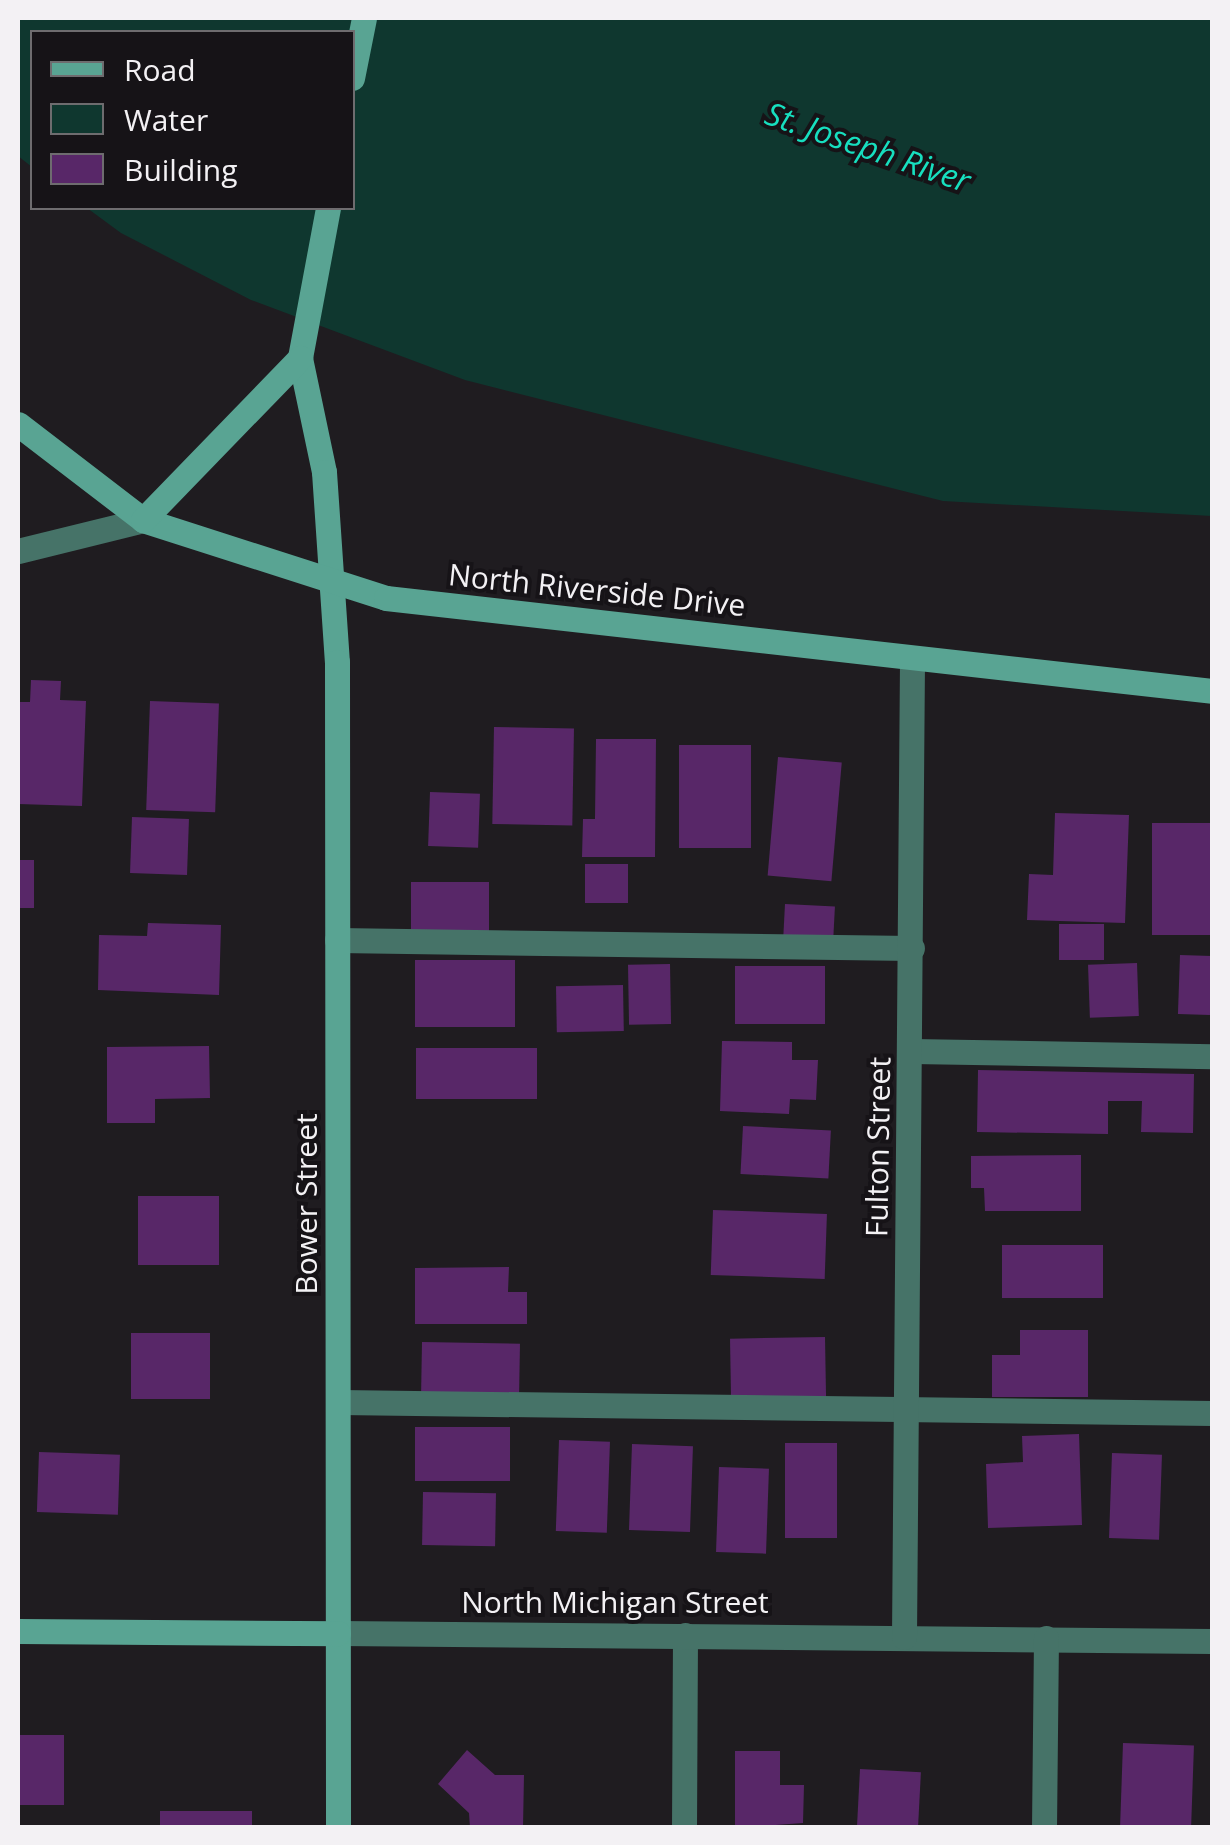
<!DOCTYPE html>
<style>
body{margin:0}
#map{position:relative;width:1230px;height:1845px;overflow:hidden;background:#1f1c20;font-family:"Open Sans",sans-serif}
div>[style]{position:absolute}
.water>*{inset:0;background:#0f372f}
.building>*{inset:0;background:#582768;transform-origin:0 0}
.lane>*{height:25px;margin:-12.5px;padding:0 12.5px;transform-origin:12.5px;border-radius:12.5px;background:#467368}
.street>*{height:25px;margin:-12.5px;padding:0 12.5px;transform-origin:12.5px;border-radius:12.5px;background:#467368}
.secondary>*{height:25px;margin:-12.5px;padding:0 12.5px;transform-origin:12.5px;border-radius:12.5px;background:#59a493}
span{translate:-50% -50%;white-space:nowrap;text-align:center;line-height:1.15;-webkit-text-stroke:8px #161317;paint-order:stroke}
.street-label{font-size:30px;color:#f3f1f4}
.water-label{font-size:32px;color:#17dfbf;font-style:italic}
.frame{position:absolute;inset:0;border:20px solid #f3f1f4;pointer-events:none}
.legend{position:absolute;left:30px;top:30px;width:325px;height:180px;box-sizing:border-box;background:#161317;border:2px solid #6e6c6f;margin:0;padding:12px 18px;list-style:none;font-size:30px;color:#f3f1f4}
.legend li{display:flex;align-items:center;gap:20px;height:50px}
.legend b{width:50px;border:2px solid #6e6c6f}
</style>
<div id="map">
<div class="water">
<div style="clip-path:polygon(18px 18px,1212px 18px,1212px 516px,943px 501px,465px 380px,251px 300px,121px 233px,87px 208px,352px 208px,352px 32px,32px 32px,32px 167px,18px 156px)"></div>
</div>
<div class="building">
<div style="clip-path:polygon(31px 680px,61px 681px,60px 700px,86px 701px,82px 806px,18px 804px,18px 702px,30px 702px)"></div>
<div style="left:150px;top:701px;width:69px;height:109px;rotate:2deg"></div>
<div style="left:494px;top:727px;width:80px;height:97px;rotate:1deg"></div>
<div style="clip-path:polygon(596px 739px,656px 739px,655px 857px,582px 857px,583px 819px,595px 819px)"></div>
<div style="left:679px;top:745px;width:72px;height:103px"></div>
<div style="left:778px;top:757px;width:64px;height:119px;rotate:5deg"></div>
<div style="left:430px;top:792px;width:50px;height:54px;rotate:2deg"></div>
<div style="clip-path:polygon(1055px 813px,1129px 815px,1125px 923px,1027px 920px,1029px 874px,1053px 875px)"></div>
<div style="left:132px;top:817px;width:57px;height:56px;rotate:2deg"></div>
<div style="left:1152px;top:823px;width:60px;height:112px"></div>
<div style="left:18px;top:860px;width:16px;height:48px"></div>
<div style="left:628px;top:864px;width:39px;height:43px;rotate:90deg"></div>
<div style="left:411px;top:882px;width:78px;height:52px"></div>
<div style="left:785px;top:904px;width:50px;height:34px;rotate:3deg"></div>
<div style="clip-path:polygon(148px 923px,221px 925px,219px 995px,98px 990px,99px 935px,147px 936px)"></div>
<div style="left:1104px;top:924px;width:36px;height:45px;rotate:90deg"></div>
<div style="left:1180px;top:955px;width:32px;height:59px;rotate:2deg"></div>
<div style="left:415px;top:960px;width:100px;height:67px"></div>
<div style="left:1137px;top:963px;width:53px;height:49px;rotate:88deg"></div>
<div style="left:670px;top:964px;width:60px;height:42px;rotate:89deg"></div>
<div style="left:735px;top:966px;width:90px;height:58px"></div>
<div style="left:623px;top:985px;width:46px;height:67px;rotate:89deg"></div>
<div style="clip-path:polygon(722px 1041px,792px 1042px,792px 1060px,818px 1060px,816px 1100px,790px 1099px,789px 1114px,720px 1111px)"></div>
<div style="clip-path:polygon(209px 1046px,210px 1098px,155px 1099px,155px 1123px,107px 1123px,107px 1047px)"></div>
<div style="left:416px;top:1048px;width:121px;height:51px"></div>
<div style="clip-path:polygon(978px 1070px,1194px 1074px,1193px 1133px,1141px 1132px,1142px 1101px,1108px 1101px,1108px 1134px,977px 1132px)"></div>
<div style="left:743px;top:1126px;width:88px;height:48px;rotate:3deg"></div>
<div style="clip-path:polygon(1081px 1155px,1081px 1211px,985px 1211px,984px 1188px,971px 1188px,971px 1156px)"></div>
<div style="left:138px;top:1196px;width:81px;height:69px"></div>
<div style="left:713px;top:1210px;width:114px;height:65px;rotate:2deg"></div>
<div style="left:1103px;top:1245px;width:53px;height:101px;rotate:90deg"></div>
<div style="clip-path:polygon(509px 1267px,508px 1292px,527px 1292px,527px 1324px,415px 1324px,415px 1268px)"></div>
<div style="clip-path:polygon(1020px 1330px,1088px 1330px,1088px 1397px,992px 1397px,992px 1355px,1020px 1355px)"></div>
<div style="left:210px;top:1333px;width:66px;height:79px;rotate:90deg"></div>
<div style="left:825px;top:1337px;width:65px;height:95px;rotate:89deg"></div>
<div style="left:422px;top:1342px;width:98px;height:53px;rotate:1deg"></div>
<div style="left:415px;top:1427px;width:95px;height:54px"></div>
<div style="clip-path:polygon(1079px 1434px,1082px 1525px,988px 1528px,986px 1464px,1023px 1462px,1022px 1436px)"></div>
<div style="left:559px;top:1440px;width:51px;height:91px;rotate:2deg"></div>
<div style="left:785px;top:1443px;width:52px;height:95px"></div>
<div style="left:632px;top:1444px;width:61px;height:86px;rotate:2deg"></div>
<div style="left:39px;top:1452px;width:81px;height:60px;rotate:2deg"></div>
<div style="left:1112px;top:1453px;width:50px;height:85px;rotate:2deg"></div>
<div style="left:719px;top:1467px;width:50px;height:85px;rotate:2deg"></div>
<div style="left:423px;top:1492px;width:73px;height:53px;rotate:1deg"></div>
<div style="left:18px;top:1735px;width:46px;height:70px"></div>
<div style="left:1123px;top:1743px;width:71px;height:85px;rotate:2deg"></div>
<div style="clip-path:polygon(467px 1750px,495px 1775px,524px 1775px,523px 1828px,470px 1828px,469px 1813px,438px 1784px)"></div>
<div style="clip-path:polygon(735px 1751px,780px 1751px,780px 1785px,804px 1785px,803px 1823px,735px 1828px)"></div>
<div style="left:860px;top:1769px;width:61px;height:59px;rotate:3deg"></div>
<div style="left:252px;top:1811px;width:17px;height:92px;rotate:90deg"></div>
</div>
<div class="lane">
<div style="left:337px;top:940px;width:575px;rotate:0.8deg"></div>
<div style="left:912px;top:1051px;width:300px;rotate:1deg"></div>
<div style="left:339px;top:1402px;width:873px;rotate:0.72deg"></div>
<div style="left:684px;top:1828px;width:193px;rotate:-89.7deg"></div>
</div>
<div class="street">
<div style="left:18px;top:551px;width:129px;rotate:-13.9deg"></div>
<div style="left:338px;top:1633px;width:874px;rotate:0.52deg"></div>
<div style="left:904px;top:1637px;width:979px;rotate:-89.53deg"></div>
<div style="left:1044px;top:1828px;width:190px;rotate:-89.4deg"></div>
</div>
<div class="secondary">
<div style="left:352px;top:78px;width:61px;rotate:-78.7deg"></div>
<div style="left:328px;top:208px;width:153px;rotate:100.6deg"></div>
<div style="left:300px;top:358px;width:116px;rotate:78.1deg"></div>
<div style="left:324px;top:472px;width:190px;rotate:86.1deg"></div>
<div style="left:337px;top:662px;width:1166px;rotate:89.95deg"></div>
<div style="left:18px;top:424px;width:158px;rotate:37.5deg"></div>
<div style="left:143px;top:520px;width:255px;rotate:17.8deg"></div>
<div style="left:386px;top:598px;width:831px;rotate:6.42deg"></div>
<div style="left:143px;top:520px;width:226px;rotate:-45.9deg"></div>
<div style="left:18px;top:1631px;width:320px;rotate:0.4deg"></div>
</div>
<div class="street-label">
<span style="left:597px;top:590px;rotate:6deg">North Riverside Drive</span>
<span style="left:878px;top:1147px;rotate:-89deg">Fulton Street</span>
<span style="left:306px;top:1204px;rotate:-90deg">Bower Street</span>
<span style="left:615px;top:1602px">North Michigan Street</span>
</div>
<div class="water-label">
<span style="left:868px;top:147px;rotate:19deg">St. Joseph River</span>
</div>
<div class="frame"></div>
<ul class="legend">
<li><b style="height:12px;background:#59a493"></b>Road</li>
<li><b style="height:28px;background:#0f372f"></b>Water</li>
<li><b style="height:28px;background:#582768"></b>Building</li>
</ul>
</div>
